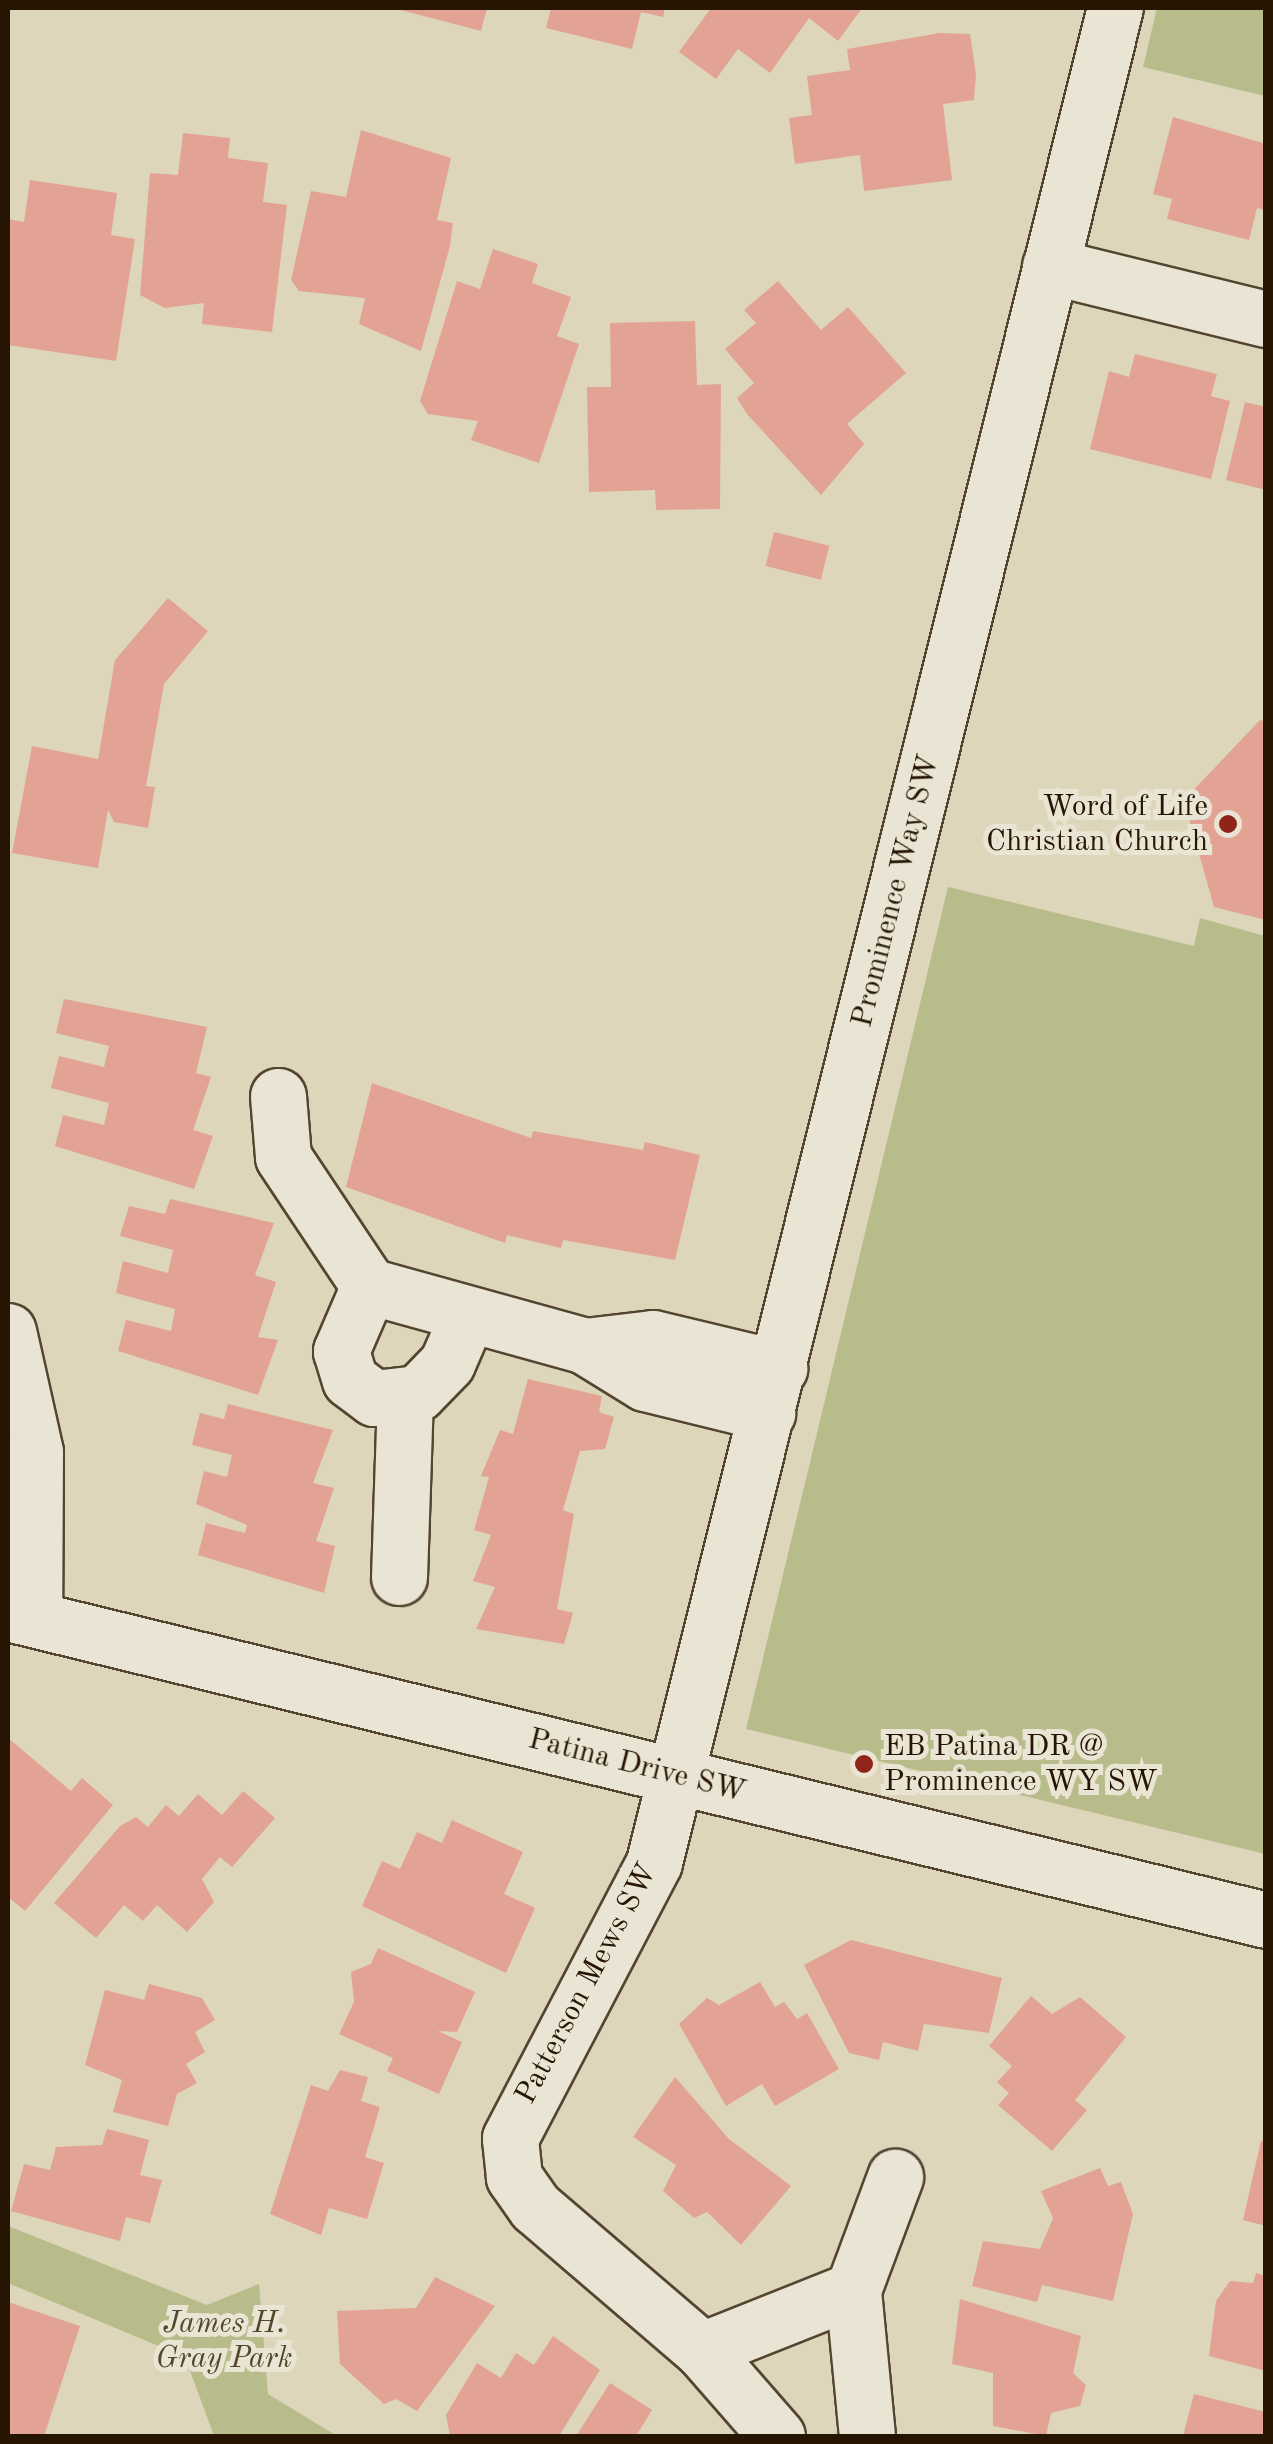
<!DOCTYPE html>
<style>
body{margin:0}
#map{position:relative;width:1273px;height:2444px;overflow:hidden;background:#ddd6bb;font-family:"Old Standard TT",serif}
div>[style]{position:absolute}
.green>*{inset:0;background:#b8bc8b}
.building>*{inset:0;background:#e2a395;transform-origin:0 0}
.roads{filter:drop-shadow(2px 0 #544531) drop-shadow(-2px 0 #544531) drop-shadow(0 2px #544531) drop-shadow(0 -2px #544531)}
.minor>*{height:55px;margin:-27.5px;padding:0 27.5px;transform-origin:27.5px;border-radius:27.5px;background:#e9e4d3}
.dots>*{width:28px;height:28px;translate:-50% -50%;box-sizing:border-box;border:5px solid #e9e4d3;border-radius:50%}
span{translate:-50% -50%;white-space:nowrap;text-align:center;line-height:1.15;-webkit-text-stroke:10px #e9e4d3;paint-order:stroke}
.poi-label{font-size:30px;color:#271503}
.right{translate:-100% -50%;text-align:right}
.left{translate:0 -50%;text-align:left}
.street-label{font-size:30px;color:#271503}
.park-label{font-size:30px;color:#52472c;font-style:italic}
.frame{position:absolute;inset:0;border:10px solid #271503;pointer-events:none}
</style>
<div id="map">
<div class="green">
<div style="clip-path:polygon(1157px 8px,1265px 8px,1265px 96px,1143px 67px)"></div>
<div style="clip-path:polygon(948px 887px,1194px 946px,1200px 918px,1265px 936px,1265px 1854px,746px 1729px)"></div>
<div style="clip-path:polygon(8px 2226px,207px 2305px,259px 2284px,268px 2394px,337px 2436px,214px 2436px,185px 2357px,8px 2283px)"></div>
</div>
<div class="building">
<div style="clip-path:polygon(393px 8px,487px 8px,481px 31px)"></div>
<div style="clip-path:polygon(551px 8px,665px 8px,663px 17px,641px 12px,632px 49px,546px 28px)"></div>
<div style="clip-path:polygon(711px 8px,862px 8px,838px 41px,809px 18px,770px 73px,738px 49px,716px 79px,679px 52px)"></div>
<div style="clip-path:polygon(940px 33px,970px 34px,976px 74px,974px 100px,943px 104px,952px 180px,864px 191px,860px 155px,795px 164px,789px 118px,812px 115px,807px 76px,850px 70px,847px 49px)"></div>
<div style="clip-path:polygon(1173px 117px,1266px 144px,1266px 210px,1257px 208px,1249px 240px,1167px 219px,1172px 199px,1153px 194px)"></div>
<div style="clip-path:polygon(361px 130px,451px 158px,437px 220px,453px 223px,450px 246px,421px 351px,359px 324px,365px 298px,299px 291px,291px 280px,311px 191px,346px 197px)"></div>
<div style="clip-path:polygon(183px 133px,230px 138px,228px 158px,268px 163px,263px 202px,287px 205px,272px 332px,202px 324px,204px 303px,165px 308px,140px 295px,150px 173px,178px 175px)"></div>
<div style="clip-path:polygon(30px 180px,117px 193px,111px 235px,135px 239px,116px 361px,8px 345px,8px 219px,24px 222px)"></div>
<div style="clip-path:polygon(493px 249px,538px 264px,532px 283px,571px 297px,557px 336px,579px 344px,539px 463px,471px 440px,478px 421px,428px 414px,420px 401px,457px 281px,480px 289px)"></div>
<div style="clip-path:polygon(778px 281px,821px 330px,848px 307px,906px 373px,847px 424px,864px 444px,821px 495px,747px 414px,737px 398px,754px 383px,725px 349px,756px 323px,744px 310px)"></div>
<div style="clip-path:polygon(695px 321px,697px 385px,721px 384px,720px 509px,656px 510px,655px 490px,589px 492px,587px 387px,611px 387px,610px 323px)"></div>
<div style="clip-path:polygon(1135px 354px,1217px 374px,1211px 396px,1230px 401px,1211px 479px,1090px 449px,1109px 371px,1129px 377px)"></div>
<div style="clip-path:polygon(1245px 402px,1266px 407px,1266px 490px,1226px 480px)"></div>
<div style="left:774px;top:532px;width:57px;height:35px;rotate:14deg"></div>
<div style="clip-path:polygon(168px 598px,208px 631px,164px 684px,146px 786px,155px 787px,148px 828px,114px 822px,108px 810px,98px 868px,12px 853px,32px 746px,98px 759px,115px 660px)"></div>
<div style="clip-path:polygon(1260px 720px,1266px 722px,1266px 920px,1214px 907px,1184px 800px)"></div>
<div style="clip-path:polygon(64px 999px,207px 1027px,196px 1073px,211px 1077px,193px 1130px,213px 1136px,194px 1189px,55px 1146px,63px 1115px,104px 1125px,109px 1103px,51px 1088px,59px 1056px,104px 1067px,109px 1046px,56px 1033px)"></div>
<div style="clip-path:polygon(372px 1083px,531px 1138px,533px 1131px,643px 1150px,645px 1142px,700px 1155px,675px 1260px,563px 1240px,561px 1248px,507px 1235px,505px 1243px,346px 1187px)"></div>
<div style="clip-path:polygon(170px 1199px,274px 1223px,255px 1275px,276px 1282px,258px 1337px,278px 1340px,258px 1395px,118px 1351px,126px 1320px,171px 1331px,175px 1309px,116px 1293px,123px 1261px,168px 1273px,173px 1250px,120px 1236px,129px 1206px,165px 1214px)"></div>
<div style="clip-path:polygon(528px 1379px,602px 1396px,599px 1412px,614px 1417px,605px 1449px,580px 1451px,563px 1510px,574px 1514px,557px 1609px,573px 1613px,564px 1644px,476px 1629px,495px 1587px,473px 1581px,491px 1535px,474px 1530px,489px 1477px,481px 1476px,500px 1430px,513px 1434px)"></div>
<div style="clip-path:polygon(228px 1404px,333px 1430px,313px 1483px,334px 1488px,316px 1541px,335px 1546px,324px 1593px,198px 1555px,206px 1523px,245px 1533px,247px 1525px,196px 1504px,204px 1471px,227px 1477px,232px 1455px,192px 1445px,200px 1413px,224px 1419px)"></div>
<div style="clip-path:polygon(8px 1738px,71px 1791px,82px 1778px,113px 1805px,25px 1911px,8px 1897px)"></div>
<div style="clip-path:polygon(243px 1791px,275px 1818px,232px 1867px,220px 1857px,202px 1879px,214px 1902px,187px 1932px,157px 1905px,143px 1921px,124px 1905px,96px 1938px,54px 1903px,120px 1826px,136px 1817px,148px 1827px,166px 1805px,179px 1816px,198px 1794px,222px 1815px)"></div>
<div style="clip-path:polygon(452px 1820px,523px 1852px,504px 1894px,535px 1908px,506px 1973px,362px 1906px,382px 1861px,400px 1869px,417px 1832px,442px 1843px)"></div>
<div style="clip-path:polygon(851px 1940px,1002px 1978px,989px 2033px,924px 2024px,918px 2051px,883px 2042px,879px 2060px,849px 2053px,804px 1965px)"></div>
<div style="clip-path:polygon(378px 1948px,475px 1992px,457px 2032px,438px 2031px,462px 2042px,439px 2094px,387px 2071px,393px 2058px,339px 2034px,354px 2002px,351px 1972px,371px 1964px)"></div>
<div style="clip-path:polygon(760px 1982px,775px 2007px,784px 2002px,797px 2019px,807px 2013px,839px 2069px,775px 2106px,762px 2084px,726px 2106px,679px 2024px,707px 1998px,719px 2005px)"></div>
<div style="clip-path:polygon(149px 1984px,202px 1998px,215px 2020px,195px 2032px,205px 2052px,186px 2064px,197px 2083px,177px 2094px,168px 2126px,113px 2112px,122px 2080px,85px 2065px,105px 1990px,144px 2000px)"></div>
<div style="clip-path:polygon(1031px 1996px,1052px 2014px,1080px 1997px,1126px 2037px,1075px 2100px,1087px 2110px,1052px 2151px,998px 2105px,1009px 2093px,997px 2082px,1012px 2066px,989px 2046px)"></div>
<div style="clip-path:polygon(340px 2070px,368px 2077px,361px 2101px,380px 2107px,365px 2157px,384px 2163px,367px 2219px,329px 2208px,321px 2235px,270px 2214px,311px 2085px,328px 2091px)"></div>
<div style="clip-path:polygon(675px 2077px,729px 2139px,791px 2186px,741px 2245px,707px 2212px,694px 2218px,663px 2191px,676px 2165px,633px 2137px)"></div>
<div style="clip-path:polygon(107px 2129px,149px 2140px,140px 2175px,162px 2180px,150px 2223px,126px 2217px,120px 2241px,11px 2211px,24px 2164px,50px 2170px,56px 2147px,102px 2145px)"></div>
<div style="clip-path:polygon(1261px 2141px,1266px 2142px,1266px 2226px,1243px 2220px)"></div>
<div style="clip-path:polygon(1100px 2168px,1108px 2186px,1121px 2182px,1133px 2214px,1113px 2301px,1042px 2285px,1037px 2302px,972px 2286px,983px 2241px,1040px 2249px,1053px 2218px,1041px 2191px)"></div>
<div style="clip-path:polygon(1256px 2273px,1266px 2276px,1266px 2371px,1209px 2356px,1216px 2301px,1230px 2281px,1253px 2283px)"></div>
<div style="clip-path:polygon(435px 2277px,495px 2306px,417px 2411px,396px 2399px,384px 2404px,340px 2364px,337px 2311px,416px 2308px)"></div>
<div style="clip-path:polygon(960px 2299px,1081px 2336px,1073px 2373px,1086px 2385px,1080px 2406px,1051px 2413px,1046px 2436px,993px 2426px,993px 2373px,952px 2364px)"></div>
<div style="clip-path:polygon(8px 2302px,80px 2326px,44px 2436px,8px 2436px)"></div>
<div style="clip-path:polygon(553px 2336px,600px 2370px,559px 2436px,450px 2436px,446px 2415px,477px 2363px,501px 2378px,516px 2353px,534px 2365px)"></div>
<div style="clip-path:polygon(610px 2383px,652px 2410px,636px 2436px,576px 2436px)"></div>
<div style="clip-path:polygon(1194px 2394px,1266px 2412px,1266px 2436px,1183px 2436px)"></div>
</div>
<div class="roads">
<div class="minor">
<div style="left:1050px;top:266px;width:222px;rotate:13.8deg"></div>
<div style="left:278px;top:1096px;width:61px;rotate:85.3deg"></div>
<div style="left:283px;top:1157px;width:155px;rotate:56.3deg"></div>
<div style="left:369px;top:1286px;width:224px;rotate:15.5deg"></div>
<div style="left:585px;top:1346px;width:70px;rotate:31.7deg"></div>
<div style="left:645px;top:1383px;width:126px;rotate:13.8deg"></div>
<div style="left:369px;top:1286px;width:71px;rotate:113.3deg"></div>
<div style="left:341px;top:1351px;width:30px;rotate:73deg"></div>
<div style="left:350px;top:1380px;width:30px;rotate:37deg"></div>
<div style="left:374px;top:1398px;width:44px;rotate:-6.5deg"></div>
<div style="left:418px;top:1393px;width:42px;rotate:-46deg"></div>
<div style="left:447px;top:1363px;width:50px;rotate:-66.5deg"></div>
<div style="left:8px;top:1331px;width:124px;rotate:77.4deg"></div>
<div style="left:35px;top:1452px;width:167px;rotate:90.3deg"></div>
<div style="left:585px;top:1346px;width:68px;rotate:-6.7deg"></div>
<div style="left:653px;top:1338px;width:130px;rotate:13.4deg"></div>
<div style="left:399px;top:1577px;width:178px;rotate:-88.1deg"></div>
<div style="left:8px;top:1613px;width:1295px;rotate:13.71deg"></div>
<div style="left:702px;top:2350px;width:162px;rotate:-21.7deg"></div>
<div style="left:777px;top:2436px;width:114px;rotate:-131.1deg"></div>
<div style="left:702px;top:2350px;width:220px;rotate:-139.4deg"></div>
<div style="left:535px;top:2207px;width:37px;rotate:-125deg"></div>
<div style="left:514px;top:2177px;width:39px;rotate:-96deg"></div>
<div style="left:510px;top:2138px;width:311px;rotate:-62.4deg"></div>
<div style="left:654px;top:1862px;width:1910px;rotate:-76.04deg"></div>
<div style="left:867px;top:2436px;width:147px;rotate:-95.5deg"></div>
<div style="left:853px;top:2290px;width:121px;rotate:-69.6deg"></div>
</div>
</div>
<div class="dots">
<div style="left:1228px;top:824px;background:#8f2418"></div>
<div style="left:864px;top:1764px;background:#8f2418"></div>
</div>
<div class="poi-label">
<span class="right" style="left:1208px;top:824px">Word of Life<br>Christian Church</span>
<span class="left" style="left:884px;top:1764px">EB Patina DR @<br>Prominence WY SW</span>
</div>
<div class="street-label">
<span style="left:896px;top:891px;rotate:-76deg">Prominence Way SW</span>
<span style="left:637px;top:1766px;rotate:14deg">Patina Drive SW</span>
<span style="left:587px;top:1984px;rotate:-62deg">Patterson Mews SW</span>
</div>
<div class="park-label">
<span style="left:224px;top:2341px">James H.<br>Gray Park</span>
</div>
<div class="frame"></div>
</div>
